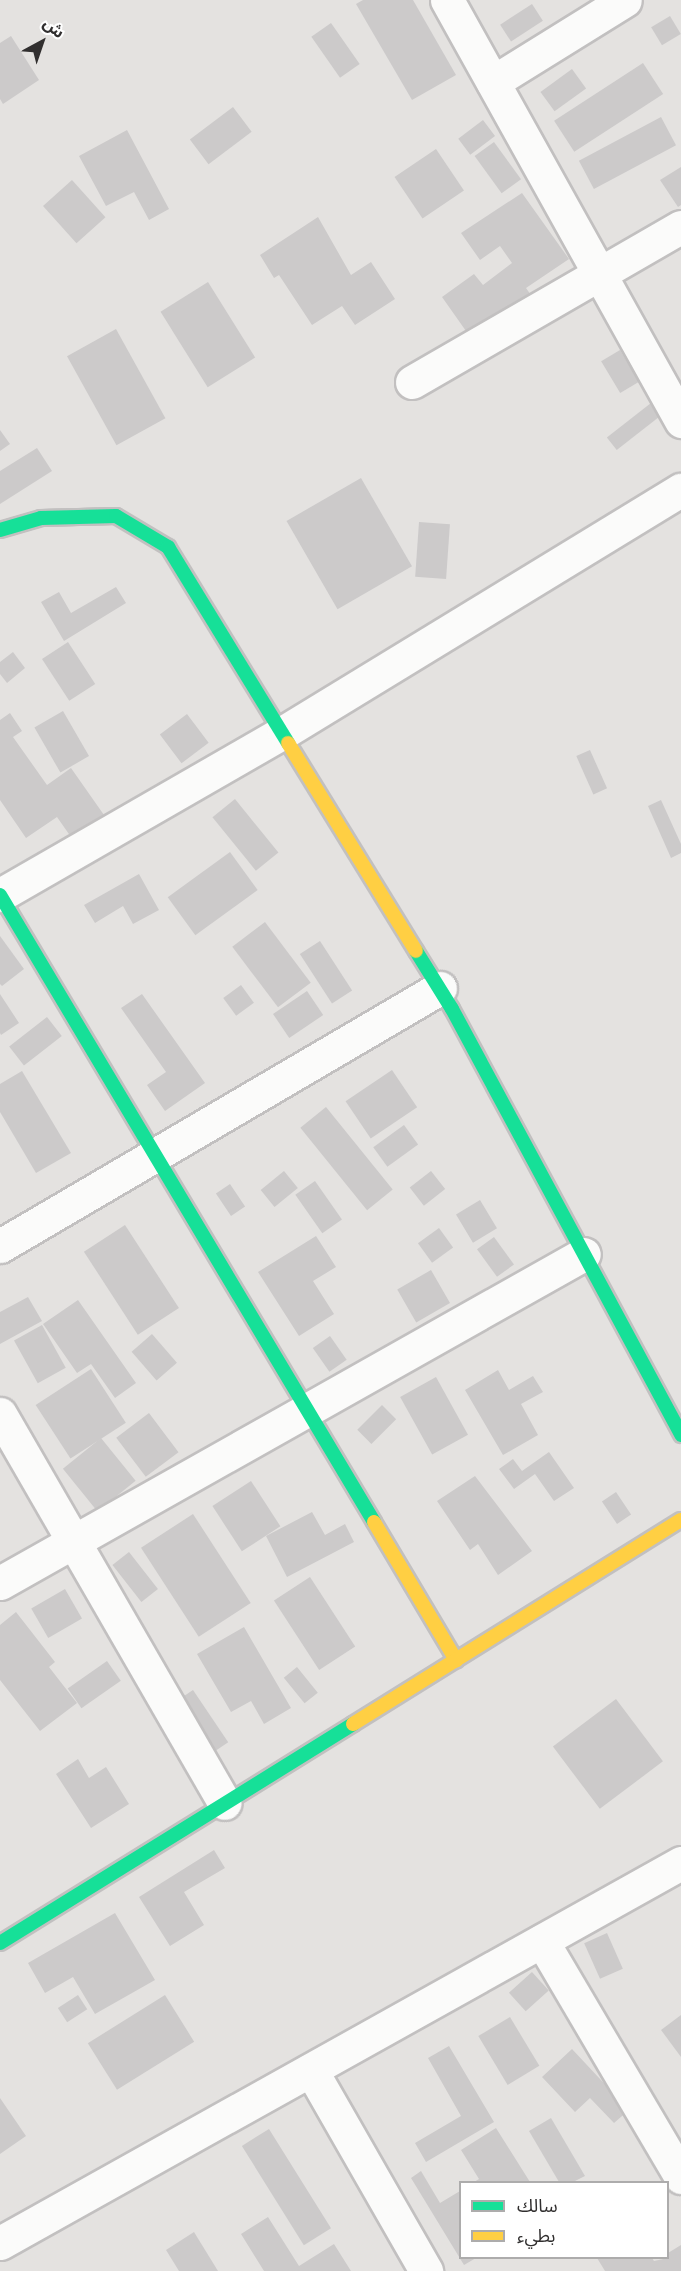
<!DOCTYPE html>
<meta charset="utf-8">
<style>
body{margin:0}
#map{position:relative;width:681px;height:2271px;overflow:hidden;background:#e4e2e0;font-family:Roboto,"Noto Sans Arabic",sans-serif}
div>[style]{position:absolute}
.building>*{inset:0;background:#cccaca;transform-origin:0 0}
.roads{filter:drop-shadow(2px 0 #c2c0c0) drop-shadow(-2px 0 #c2c0c0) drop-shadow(0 2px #c2c0c0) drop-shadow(0 -2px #c2c0c0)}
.street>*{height:33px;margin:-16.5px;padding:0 16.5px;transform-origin:16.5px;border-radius:16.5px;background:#fbfbfa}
.fast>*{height:14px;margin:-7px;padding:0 7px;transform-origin:7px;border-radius:7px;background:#16e098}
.slow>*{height:14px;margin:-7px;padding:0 7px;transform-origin:7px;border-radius:7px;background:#ffcf43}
span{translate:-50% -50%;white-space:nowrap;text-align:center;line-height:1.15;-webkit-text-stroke:4.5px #fff;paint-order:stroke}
.legend{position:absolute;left:459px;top:2181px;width:210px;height:78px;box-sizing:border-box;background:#fff;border:2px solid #adacac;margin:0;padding:8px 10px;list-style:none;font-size:18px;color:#312f2f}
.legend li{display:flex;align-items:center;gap:12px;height:30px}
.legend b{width:30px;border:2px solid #adacac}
.north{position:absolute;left:12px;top:12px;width:60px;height:60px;-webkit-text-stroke:4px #fff;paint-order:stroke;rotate:40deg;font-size:16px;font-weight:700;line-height:24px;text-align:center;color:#312f2f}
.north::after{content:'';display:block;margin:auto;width:21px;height:27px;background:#312f2f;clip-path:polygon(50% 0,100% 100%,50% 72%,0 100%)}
</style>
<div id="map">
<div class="building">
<div style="clip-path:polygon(363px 0,413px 0,456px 75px,412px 100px,356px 4px)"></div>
<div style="left:532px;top:4px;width:20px;height:38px;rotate:57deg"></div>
<div style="left:670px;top:16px;width:21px;height:22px;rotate:59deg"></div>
<div style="left:331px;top:23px;width:50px;height:24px;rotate:55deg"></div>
<div style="clip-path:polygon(11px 36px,39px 80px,3px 104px,0 99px,0 43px)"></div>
<div style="left:643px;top:63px;width:37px;height:106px;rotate:57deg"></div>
<div style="left:572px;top:69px;width:24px;height:39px;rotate:54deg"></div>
<div style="left:233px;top:107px;width:31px;height:54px;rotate:53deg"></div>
<div style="left:661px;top:117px;width:32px;height:93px;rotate:62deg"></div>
<div style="left:483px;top:120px;width:20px;height:31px;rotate:53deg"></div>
<div style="clip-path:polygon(127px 130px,169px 209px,149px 220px,134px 192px,106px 206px,79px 156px)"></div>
<div style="left:494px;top:142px;width:46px;height:24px;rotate:54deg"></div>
<div style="left:436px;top:149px;width:50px;height:50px;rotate:56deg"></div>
<div style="clip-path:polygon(681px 167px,681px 205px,678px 207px,660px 180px)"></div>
<div style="left:72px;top:180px;width:50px;height:39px;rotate:48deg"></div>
<div style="clip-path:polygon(522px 193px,569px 259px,526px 288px,533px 298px,473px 341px,442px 297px,474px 274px,483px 285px,512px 263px,500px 246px,480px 260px,461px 233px)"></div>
<div style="clip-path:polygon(318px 217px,351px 275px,371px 262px,395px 299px,355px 325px,342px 306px,312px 325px,279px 275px,274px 278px,260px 255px)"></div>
<div style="left:208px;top:282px;width:89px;height:56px;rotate:58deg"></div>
<div style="left:116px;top:329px;width:102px;height:56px;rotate:61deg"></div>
<div style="left:620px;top:350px;width:37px;height:22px;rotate:59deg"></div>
<div style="left:651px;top:403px;width:16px;height:56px;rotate:52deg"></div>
<div style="clip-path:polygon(0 430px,10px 444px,0 451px)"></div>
<div style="clip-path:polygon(37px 448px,52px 471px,0 504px,0 471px)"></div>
<div style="left:361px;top:478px;width:102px;height:86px;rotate:60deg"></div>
<div style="left:419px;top:522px;width:31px;height:55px;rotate:4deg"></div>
<div style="clip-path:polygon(116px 587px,126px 603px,64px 641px,41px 602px,59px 592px,71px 613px)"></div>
<div style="left:68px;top:642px;width:50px;height:31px;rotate:57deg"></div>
<div style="clip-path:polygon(13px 652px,25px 668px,7px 683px,0 674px,0 662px)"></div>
<div style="left:63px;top:711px;width:52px;height:33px;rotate:60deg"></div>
<div style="clip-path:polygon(10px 713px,22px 731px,13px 737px,47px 785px,71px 768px,104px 815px,71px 837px,57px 817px,26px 838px,0 800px,0 720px)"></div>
<div style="left:187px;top:714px;width:36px;height:34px;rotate:53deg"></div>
<div style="left:590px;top:750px;width:42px;height:15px;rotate:66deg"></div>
<div style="left:235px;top:799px;width:69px;height:29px;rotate:51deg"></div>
<div style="clip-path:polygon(661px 800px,681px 844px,681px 853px,671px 858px,648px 806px)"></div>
<div style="left:230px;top:852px;width:47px;height:77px;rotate:54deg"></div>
<div style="clip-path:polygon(139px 874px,159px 910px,133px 924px,123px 906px,95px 923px,84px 905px)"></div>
<div style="left:265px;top:922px;width:76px;height:41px;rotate:53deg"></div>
<div style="clip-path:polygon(0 936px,24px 969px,2px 986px,0 984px)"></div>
<div style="left:320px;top:941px;width:59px;height:24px;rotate:57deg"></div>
<div style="left:241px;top:985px;width:22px;height:22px;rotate:54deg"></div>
<div style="left:307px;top:991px;width:29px;height:41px;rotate:56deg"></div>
<div style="clip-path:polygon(0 994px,19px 1023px,1px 1035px,0 1033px)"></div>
<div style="clip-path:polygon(142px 994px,205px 1083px,165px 1111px,147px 1085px,166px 1072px,121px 1008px)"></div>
<div style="left:47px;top:1017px;width:24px;height:48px;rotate:52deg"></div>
<div style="left:392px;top:1070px;width:45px;height:56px;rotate:56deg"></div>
<div style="clip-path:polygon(22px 1071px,71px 1153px,36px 1173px,0 1112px,0 1084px)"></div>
<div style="left:326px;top:1107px;width:106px;height:33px;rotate:51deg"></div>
<div style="left:404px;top:1125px;width:24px;height:38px;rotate:54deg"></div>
<div style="left:284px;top:1171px;width:22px;height:30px;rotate:51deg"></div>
<div style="left:431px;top:1171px;width:23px;height:27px;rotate:52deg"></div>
<div style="left:315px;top:1181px;width:47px;height:24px;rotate:55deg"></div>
<div style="left:230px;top:1184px;width:27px;height:17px;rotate:56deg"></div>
<div style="left:480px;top:1200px;width:33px;height:28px;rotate:59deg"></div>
<div style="left:125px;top:1225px;width:99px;height:49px;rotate:57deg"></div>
<div style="left:439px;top:1228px;width:24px;height:26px;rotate:54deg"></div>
<div style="clip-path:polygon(316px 1236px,336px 1267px,313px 1281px,334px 1314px,299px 1336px,258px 1272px)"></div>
<div style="left:494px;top:1237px;width:34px;height:21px;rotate:54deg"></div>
<div style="left:431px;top:1270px;width:38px;height:39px;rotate:60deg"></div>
<div style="clip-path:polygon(28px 1297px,42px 1321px,0 1344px,0 1312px)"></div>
<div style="clip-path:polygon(78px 1300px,136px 1383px,115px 1398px,91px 1364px,77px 1373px,43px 1324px)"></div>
<div style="left:42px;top:1325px;width:49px;height:32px;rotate:61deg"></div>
<div style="left:152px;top:1334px;width:38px;height:27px;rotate:49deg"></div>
<div style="left:330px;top:1336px;width:29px;height:21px;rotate:55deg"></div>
<div style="left:91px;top:1369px;width:64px;height:66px;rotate:57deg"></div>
<div style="clip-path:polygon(498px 1370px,509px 1390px,533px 1376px,543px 1392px,521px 1404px,538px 1435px,503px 1455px,465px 1390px)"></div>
<div style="left:436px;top:1377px;width:66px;height:41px;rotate:61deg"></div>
<div style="left:382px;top:1405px;width:20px;height:35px;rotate:45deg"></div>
<div style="left:149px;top:1413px;width:49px;height:41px;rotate:53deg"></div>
<div style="left:101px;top:1438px;width:55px;height:49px;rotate:51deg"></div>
<div style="clip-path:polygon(549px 1452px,574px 1488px,554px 1501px,535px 1474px,514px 1489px,499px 1469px,513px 1459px,522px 1471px)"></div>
<div style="clip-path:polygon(475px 1476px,532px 1551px,498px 1575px,478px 1544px,470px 1550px,437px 1501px)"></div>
<div style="left:251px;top:1481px;width:54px;height:46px;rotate:57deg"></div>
<div style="left:616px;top:1492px;width:27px;height:17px;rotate:56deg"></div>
<div style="clip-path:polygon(312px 1512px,325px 1535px,345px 1524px,354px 1542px,287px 1577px,266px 1536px)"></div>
<div style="left:193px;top:1514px;width:106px;height:62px;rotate:57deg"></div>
<div style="left:129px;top:1552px;width:47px;height:21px;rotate:52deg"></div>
<div style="left:310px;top:1577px;width:83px;height:43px;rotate:57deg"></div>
<div style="left:65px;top:1589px;width:34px;height:39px;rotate:60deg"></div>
<div style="clip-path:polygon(16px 1612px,55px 1662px,49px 1667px,77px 1703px,40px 1731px,0 1680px,0 1625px)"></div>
<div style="clip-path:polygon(244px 1627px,291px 1708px,264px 1724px,251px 1701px,231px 1712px,197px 1654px)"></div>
<div style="left:107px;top:1661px;width:24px;height:48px;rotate:55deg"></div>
<div style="left:297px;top:1667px;width:33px;height:17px;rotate:51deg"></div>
<div style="left:193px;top:1690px;width:63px;height:22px;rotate:56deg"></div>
<div style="left:616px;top:1699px;width:78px;height:79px;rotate:53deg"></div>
<div style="clip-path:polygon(78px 1759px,89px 1778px,106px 1767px,129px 1804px,91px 1828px,56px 1774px)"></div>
<div style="clip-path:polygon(214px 1850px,225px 1868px,184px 1892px,204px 1925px,170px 1946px,139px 1897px)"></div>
<div style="clip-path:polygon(115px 1913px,155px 1980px,95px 2014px,73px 1977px,45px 1993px,28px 1963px)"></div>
<div style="left:607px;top:1933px;width:39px;height:25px;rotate:66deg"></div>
<div style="left:532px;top:1972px;width:25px;height:31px;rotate:48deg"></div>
<div style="left:78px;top:1995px;width:17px;height:24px;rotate:57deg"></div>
<div style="left:165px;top:1995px;width:55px;height:91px;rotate:58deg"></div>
<div style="clip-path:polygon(681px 2015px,681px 2057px,661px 2030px)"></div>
<div style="left:510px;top:2017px;width:57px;height:37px;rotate:59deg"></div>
<div style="clip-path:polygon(449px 2046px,494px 2122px,426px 2162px,415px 2143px,461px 2116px,428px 2058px)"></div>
<div style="clip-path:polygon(572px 2049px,629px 2110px,614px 2123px,590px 2098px,575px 2112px,542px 2077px)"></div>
<div style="clip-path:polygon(0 2098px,26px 2136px,0 2154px)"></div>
<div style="clip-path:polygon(551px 2118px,585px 2176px,573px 2182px,559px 2182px,529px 2131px)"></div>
<div style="clip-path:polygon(496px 2128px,530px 2182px,474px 2182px,479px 2179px,461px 2150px)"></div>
<div style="left:269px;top:2129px;width:117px;height:32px;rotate:58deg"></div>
<div style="clip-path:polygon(421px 2171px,440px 2203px,460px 2191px,460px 2258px,476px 2258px,464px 2265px,411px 2178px)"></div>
<div style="clip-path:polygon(268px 2217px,299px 2266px,334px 2244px,351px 2271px,264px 2271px,241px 2234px)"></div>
<div style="clip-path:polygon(194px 2232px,218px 2271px,179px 2271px,166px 2250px)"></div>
<div style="clip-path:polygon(681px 2245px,681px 2271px,605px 2271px,597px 2258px,652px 2258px,654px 2261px,668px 2258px,668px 2253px)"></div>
</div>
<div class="roads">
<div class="street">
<div style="left:447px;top:0;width:482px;rotate:60.9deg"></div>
<div style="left:493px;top:82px;width:155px;rotate:-31.8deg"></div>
<div style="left:412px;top:382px;width:310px;rotate:-30deg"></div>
<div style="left:0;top:895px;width:327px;rotate:-29.9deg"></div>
<div style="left:284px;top:732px;width:465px;rotate:-31.4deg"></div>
<div style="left:0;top:1246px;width:510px;rotate:-30.39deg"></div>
<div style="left:0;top:1414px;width:449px;rotate:60deg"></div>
<div style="left:0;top:1583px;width:670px;rotate:-29.4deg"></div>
<div style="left:542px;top:1941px;width:274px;rotate:59.5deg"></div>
<div style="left:311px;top:2070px;width:232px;rotate:60.2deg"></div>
<div style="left:0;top:2243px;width:780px;rotate:-29.16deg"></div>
</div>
<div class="fast">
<div style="left:0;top:530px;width:43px;rotate:-16.3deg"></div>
<div style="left:41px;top:518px;width:75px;rotate:-1.5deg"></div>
<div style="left:116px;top:516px;width:61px;rotate:30.8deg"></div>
<div style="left:168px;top:547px;width:230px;rotate:58.5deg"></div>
<div style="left:0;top:895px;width:730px;rotate:59.18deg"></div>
<div style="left:416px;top:951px;width:68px;rotate:58.2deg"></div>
<div style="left:452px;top:1009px;width:484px;rotate:61.7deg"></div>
<div style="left:0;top:1943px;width:415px;rotate:-31.8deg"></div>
</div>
<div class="slow">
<div style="left:288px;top:743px;width:244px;rotate:58.4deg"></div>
<div style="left:374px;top:1522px;width:161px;rotate:59.3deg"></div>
<div style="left:353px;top:1724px;width:386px;rotate:-31.9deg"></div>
</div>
</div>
<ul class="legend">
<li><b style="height:8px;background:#16e098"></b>سالك</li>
<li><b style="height:8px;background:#ffcf43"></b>بطيء</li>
</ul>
<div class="north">ش</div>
</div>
